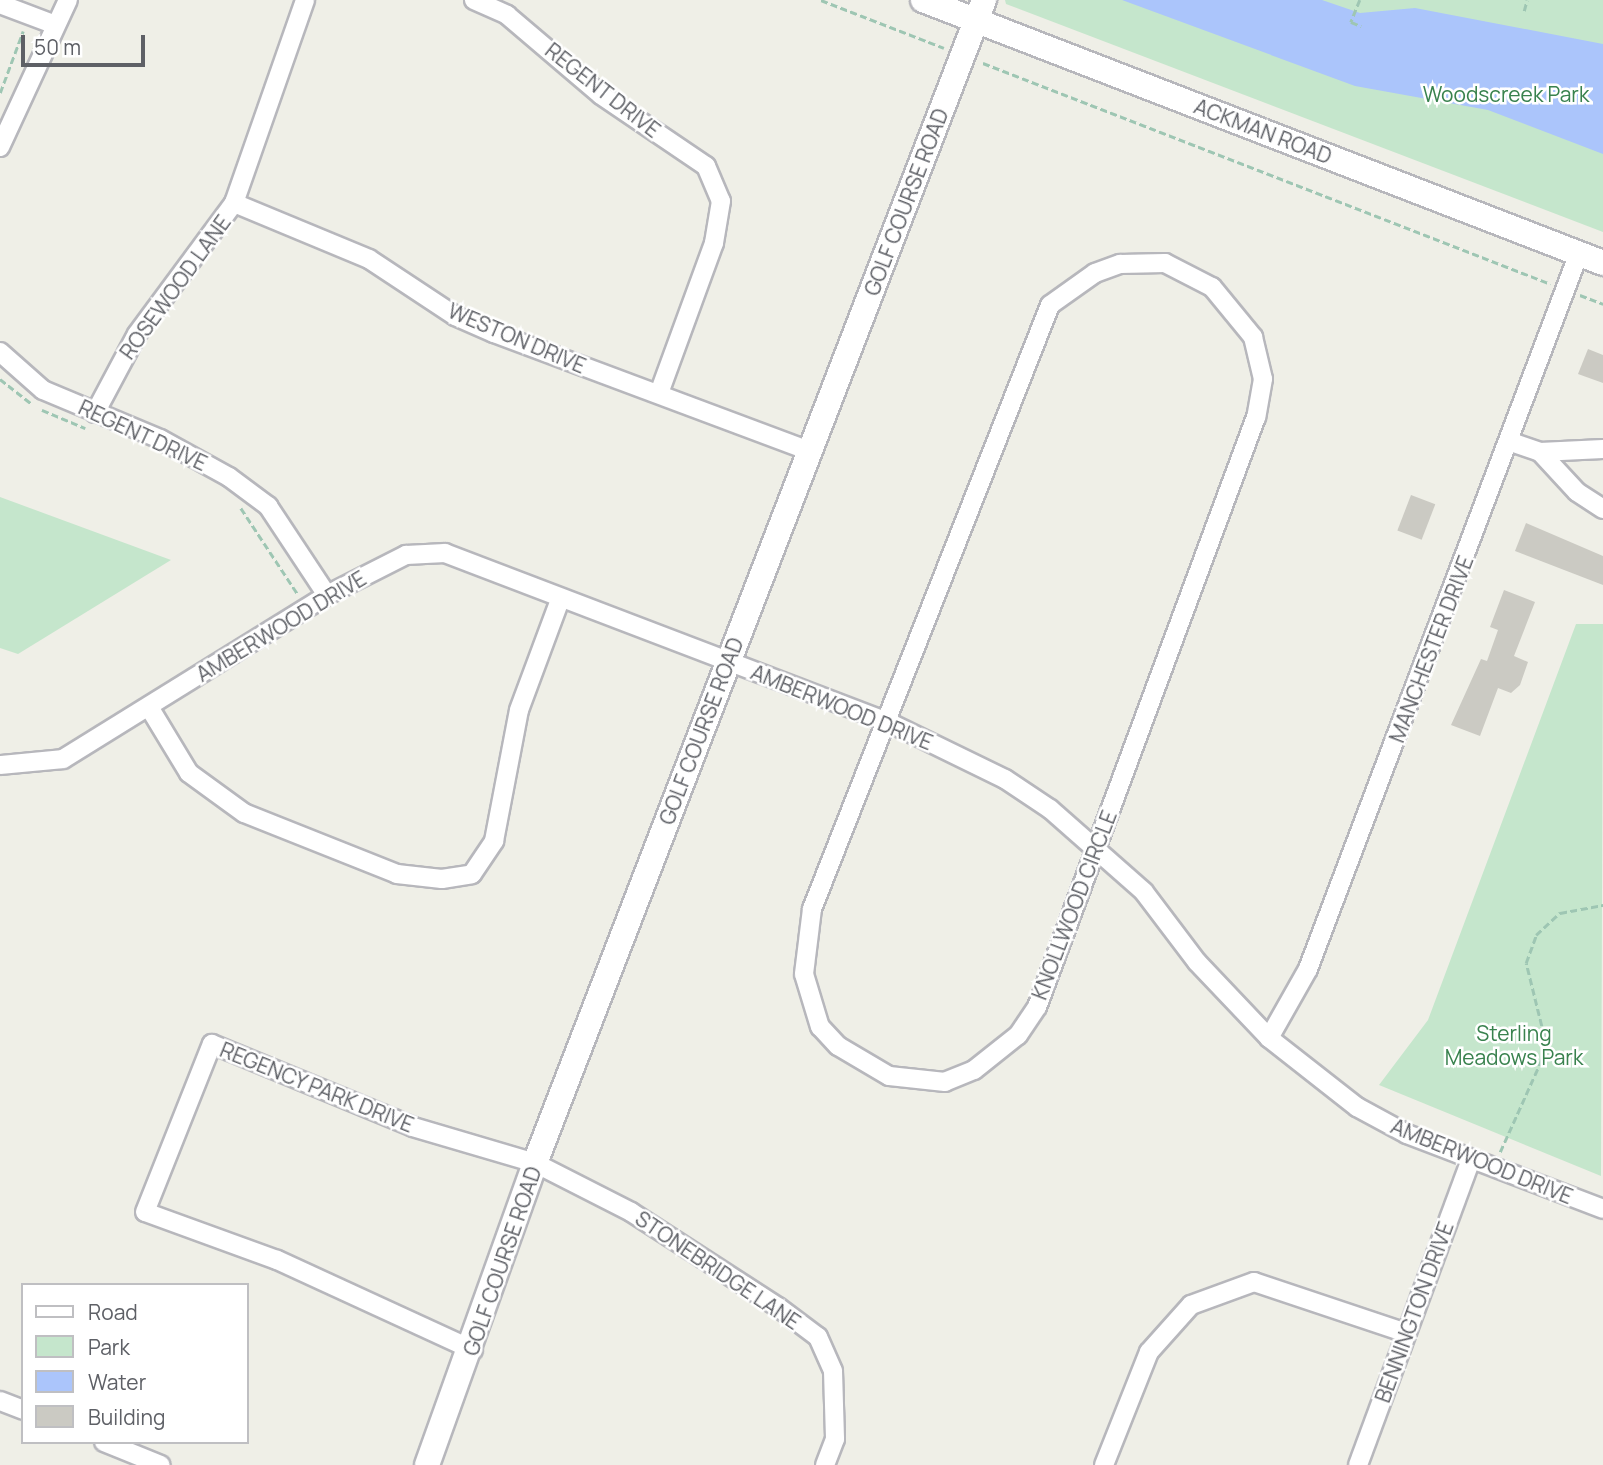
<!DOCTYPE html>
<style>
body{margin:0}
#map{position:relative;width:1603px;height:1465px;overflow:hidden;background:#efefe7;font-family:Manrope,sans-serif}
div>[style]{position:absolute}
.green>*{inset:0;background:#c5e6cc}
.water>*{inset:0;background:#abc5fb}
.building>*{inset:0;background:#cbcac3;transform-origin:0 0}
.path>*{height:2.5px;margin-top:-1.25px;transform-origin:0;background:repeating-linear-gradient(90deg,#9ec6b3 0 7px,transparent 0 10.5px)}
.roads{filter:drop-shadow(2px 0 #b7b7bc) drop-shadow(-2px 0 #b7b7bc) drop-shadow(0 2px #b7b7bc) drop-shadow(0 -2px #b7b7bc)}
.street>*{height:18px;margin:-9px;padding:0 9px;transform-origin:9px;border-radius:9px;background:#fff}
.secondary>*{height:24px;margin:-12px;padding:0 12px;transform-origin:12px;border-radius:12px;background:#fff}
span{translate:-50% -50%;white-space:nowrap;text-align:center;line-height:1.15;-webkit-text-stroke:5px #fff;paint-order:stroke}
.street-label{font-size:21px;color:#5e6066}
.park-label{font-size:21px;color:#39824e}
.legend{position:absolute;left:21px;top:1283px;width:228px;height:161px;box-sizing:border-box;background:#fff;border:2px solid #bfbfc2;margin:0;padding:9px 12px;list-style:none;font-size:21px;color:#5e6066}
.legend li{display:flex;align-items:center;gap:14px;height:35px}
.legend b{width:35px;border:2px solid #bfbfc2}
.scale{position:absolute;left:21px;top:35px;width:124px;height:32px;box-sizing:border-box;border:4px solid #5e6066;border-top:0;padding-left:9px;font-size:21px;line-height:24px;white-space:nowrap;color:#5e6066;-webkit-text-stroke:5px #fff;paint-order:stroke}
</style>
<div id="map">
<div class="green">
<div style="clip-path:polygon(1005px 0,1603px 0,1603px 232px,1006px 4px)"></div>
<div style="clip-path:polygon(0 497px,171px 560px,18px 654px,0 648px)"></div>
<div style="clip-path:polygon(1576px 624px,1603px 624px,1601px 1176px,1379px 1085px,1428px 1020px)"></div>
</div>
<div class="water">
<div style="clip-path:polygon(1122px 0,1322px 0,1360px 13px,1415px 8px,1603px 44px,1603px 154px,1488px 110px,1355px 86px)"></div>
</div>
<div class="building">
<div style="clip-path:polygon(1588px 349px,1603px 355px,1603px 383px,1578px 374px)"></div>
<div style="left:1411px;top:495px;width:26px;height:38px;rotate:21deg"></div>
<div style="clip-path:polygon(1526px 523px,1603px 556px,1603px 585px,1515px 551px)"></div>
<div style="clip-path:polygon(1504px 590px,1535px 602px,1514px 656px,1528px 662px,1520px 685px,1511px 693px,1498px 688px,1480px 736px,1451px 725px,1481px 659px,1487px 661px,1498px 630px,1490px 627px)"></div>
</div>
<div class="path">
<div style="left:821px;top:0;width:132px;rotate:21.3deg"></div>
<div style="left:1360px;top:0;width:24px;rotate:112deg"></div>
<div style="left:1351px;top:22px;width:11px;rotate:22deg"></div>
<div style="left:1524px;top:11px;width:11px;rotate:-75deg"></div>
<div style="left:983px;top:63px;width:609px;rotate:21.26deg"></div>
<div style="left:0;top:93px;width:66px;rotate:-69.6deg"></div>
<div style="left:1580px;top:295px;width:25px;rotate:21deg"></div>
<div style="left:0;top:379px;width:39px;rotate:38deg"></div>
<div style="left:42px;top:410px;width:47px;rotate:22.7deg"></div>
<div style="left:241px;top:508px;width:102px;rotate:56.6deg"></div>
<div style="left:1500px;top:1152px;width:102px;rotate:-65.7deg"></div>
<div style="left:1542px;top:1059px;width:23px;rotate:-85deg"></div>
<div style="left:1544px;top:1036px;width:75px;rotate:-103.9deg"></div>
<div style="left:1526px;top:963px;width:30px;rotate:-70deg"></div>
<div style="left:1536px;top:935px;width:33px;rotate:-43deg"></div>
<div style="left:1560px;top:913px;width:44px;rotate:-10.5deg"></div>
</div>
<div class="roads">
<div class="street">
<div style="left:474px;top:0;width:36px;rotate:24deg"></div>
<div style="left:507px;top:15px;width:123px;rotate:40.4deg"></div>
<div style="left:601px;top:95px;width:127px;rotate:34.1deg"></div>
<div style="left:706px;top:166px;width:38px;rotate:67deg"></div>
<div style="left:721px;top:201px;width:43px;rotate:99.5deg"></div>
<div style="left:714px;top:243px;width:160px;rotate:110.1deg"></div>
<div style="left:0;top:4px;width:57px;rotate:20.7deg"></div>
<div style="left:0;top:147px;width:162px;rotate:-65.2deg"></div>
<div style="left:234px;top:203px;width:146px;rotate:22.5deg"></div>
<div style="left:369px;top:259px;width:103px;rotate:33.5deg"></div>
<div style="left:455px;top:316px;width:43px;rotate:23.6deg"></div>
<div style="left:494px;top:333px;width:336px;rotate:20.5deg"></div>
<div style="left:1165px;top:263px;width:53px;rotate:27.1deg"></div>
<div style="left:1212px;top:287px;width:65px;rotate:50.6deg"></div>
<div style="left:1253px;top:337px;width:43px;rotate:76.6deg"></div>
<div style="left:1263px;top:379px;width:39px;rotate:100deg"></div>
<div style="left:1256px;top:417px;width:629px;rotate:110.36deg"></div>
<div style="left:1037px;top:1007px;width:34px;rotate:124deg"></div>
<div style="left:1018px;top:1035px;width:56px;rotate:141.5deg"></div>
<div style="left:974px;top:1070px;width:31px;rotate:158deg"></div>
<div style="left:945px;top:1082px;width:56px;rotate:-173.9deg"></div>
<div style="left:889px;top:1076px;width:59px;rotate:-149.5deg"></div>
<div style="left:838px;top:1046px;width:26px;rotate:-133deg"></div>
<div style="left:820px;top:1027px;width:55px;rotate:-106.8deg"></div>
<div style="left:804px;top:974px;width:65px;rotate:-83deg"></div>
<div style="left:812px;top:909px;width:649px;rotate:-68.49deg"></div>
<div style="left:1050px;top:305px;width:55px;rotate:-35.4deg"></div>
<div style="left:1095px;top:273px;width:27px;rotate:-20deg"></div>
<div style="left:1120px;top:264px;width:45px;rotate:-1.3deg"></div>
<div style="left:0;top:352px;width:57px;rotate:41.5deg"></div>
<div style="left:43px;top:390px;width:127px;rotate:22.7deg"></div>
<div style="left:160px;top:439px;width:79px;rotate:28.8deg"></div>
<div style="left:229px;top:477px;width:49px;rotate:36.6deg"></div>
<div style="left:268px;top:506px;width:107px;rotate:56.5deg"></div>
<div style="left:95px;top:413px;width:89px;rotate:-62deg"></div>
<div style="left:137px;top:334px;width:163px;rotate:-53.5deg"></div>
<div style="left:234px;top:203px;width:215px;rotate:-70.7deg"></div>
<div style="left:1511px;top:442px;width:31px;rotate:19deg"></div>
<div style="left:1540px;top:452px;width:63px;rotate:-2.7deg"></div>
<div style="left:1540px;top:452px;width:54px;rotate:47.2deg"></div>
<div style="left:1577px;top:492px;width:31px;rotate:33deg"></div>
<div style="left:149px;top:707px;width:77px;rotate:58.8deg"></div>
<div style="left:189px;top:773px;width:68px;rotate:36deg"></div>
<div style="left:244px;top:813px;width:165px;rotate:21.7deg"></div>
<div style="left:397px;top:874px;width:45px;rotate:6.3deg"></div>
<div style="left:442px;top:879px;width:30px;rotate:-9deg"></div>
<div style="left:472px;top:874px;width:40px;rotate:-56deg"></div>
<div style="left:494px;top:841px;width:133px;rotate:-79.2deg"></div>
<div style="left:519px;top:710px;width:117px;rotate:-69.6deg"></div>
<div style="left:0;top:765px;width:63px;rotate:-5.4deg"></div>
<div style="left:63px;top:759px;width:311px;rotate:-31.8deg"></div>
<div style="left:327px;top:595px;width:89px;rotate:-26.9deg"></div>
<div style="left:406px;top:555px;width:39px;rotate:-3deg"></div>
<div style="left:445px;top:553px;width:472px;rotate:20.9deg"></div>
<div style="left:886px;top:721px;width:132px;rotate:26deg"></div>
<div style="left:1005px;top:779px;width:54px;rotate:33.7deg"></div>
<div style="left:1050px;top:809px;width:125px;rotate:41.4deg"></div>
<div style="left:1144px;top:892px;width:88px;rotate:52.9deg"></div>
<div style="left:1197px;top:962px;width:105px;rotate:46.5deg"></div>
<div style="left:1269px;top:1038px;width:112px;rotate:38.1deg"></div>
<div style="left:1357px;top:1107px;width:57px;rotate:28.4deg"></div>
<div style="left:1407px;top:1134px;width:210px;rotate:20.9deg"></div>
<div style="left:1269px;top:1038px;width:79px;rotate:-60.5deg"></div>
<div style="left:1308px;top:969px;width:766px;rotate:-69.27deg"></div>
<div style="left:473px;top:1350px;width:216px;rotate:-155.3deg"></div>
<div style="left:277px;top:1260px;width:140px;rotate:-160deg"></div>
<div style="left:145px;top:1212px;width:181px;rotate:-68.3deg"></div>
<div style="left:212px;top:1044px;width:217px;rotate:22.4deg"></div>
<div style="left:413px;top:1127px;width:127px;rotate:16.4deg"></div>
<div style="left:535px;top:1163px;width:108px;rotate:27deg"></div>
<div style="left:631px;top:1212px;width:175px;rotate:32.9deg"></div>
<div style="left:778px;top:1307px;width:50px;rotate:36.9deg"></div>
<div style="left:818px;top:1337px;width:37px;rotate:66deg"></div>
<div style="left:833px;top:1371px;width:68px;rotate:88.3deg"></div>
<div style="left:835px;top:1439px;width:28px;rotate:111deg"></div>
<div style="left:0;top:1401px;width:25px;rotate:21deg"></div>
<div style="left:104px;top:1442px;width:61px;rotate:22deg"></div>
<div style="left:1104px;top:1465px;width:122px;rotate:-68.3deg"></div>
<div style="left:1149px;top:1352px;width:63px;rotate:-48.2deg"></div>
<div style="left:1191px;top:1305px;width:67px;rotate:-20.1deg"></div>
<div style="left:1254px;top:1282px;width:160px;rotate:18.5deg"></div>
<div style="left:1358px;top:1465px;width:325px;rotate:-69.7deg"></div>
</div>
<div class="secondary">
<div style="left:923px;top:0;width:729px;rotate:21.14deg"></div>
<div style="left:427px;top:1465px;width:321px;rotate:-70.3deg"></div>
<div style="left:535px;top:1163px;width:1247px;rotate:-68.89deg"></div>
</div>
</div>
<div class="street-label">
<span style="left:603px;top:90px;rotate:38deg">REGENT DRIVE</span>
<span style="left:1263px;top:131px;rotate:21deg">ACKMAN ROAD</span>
<span style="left:906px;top:202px;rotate:-69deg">GOLF COURSE ROAD</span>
<span style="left:175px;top:287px;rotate:-54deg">ROSEWOOD LANE</span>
<span style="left:517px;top:338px;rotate:23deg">WESTON DRIVE</span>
<span style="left:143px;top:435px;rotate:25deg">REGENT DRIVE</span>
<span style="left:281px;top:626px;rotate:-31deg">AMBERWOOD DRIVE</span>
<span style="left:1431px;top:649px;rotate:-69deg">MANCHESTER DRIVE</span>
<span style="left:842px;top:707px;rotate:22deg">AMBERWOOD DRIVE</span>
<span style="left:701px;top:731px;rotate:-69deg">GOLF COURSE ROAD</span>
<span style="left:1074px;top:905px;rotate:-69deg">KNOLLWOOD CIRCLE</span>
<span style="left:317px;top:1087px;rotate:22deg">REGENCY PARK DRIVE</span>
<span style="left:1482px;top:1161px;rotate:22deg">AMBERWOOD DRIVE</span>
<span style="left:502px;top:1261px;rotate:-71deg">GOLF COURSE ROAD</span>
<span style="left:718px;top:1270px;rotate:34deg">STONEBRIDGE LANE</span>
<span style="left:1414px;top:1312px;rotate:-70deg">BENNINGTON DRIVE</span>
</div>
<div class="park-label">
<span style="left:1506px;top:94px">Woodscreek Park</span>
<span style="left:1514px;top:1045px">Sterling<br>Meadows Park</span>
</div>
<ul class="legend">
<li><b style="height:9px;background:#fff"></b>Road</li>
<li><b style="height:19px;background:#c5e6cc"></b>Park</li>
<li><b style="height:19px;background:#abc5fb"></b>Water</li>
<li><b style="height:19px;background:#cbcac3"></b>Building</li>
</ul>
<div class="scale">50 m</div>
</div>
